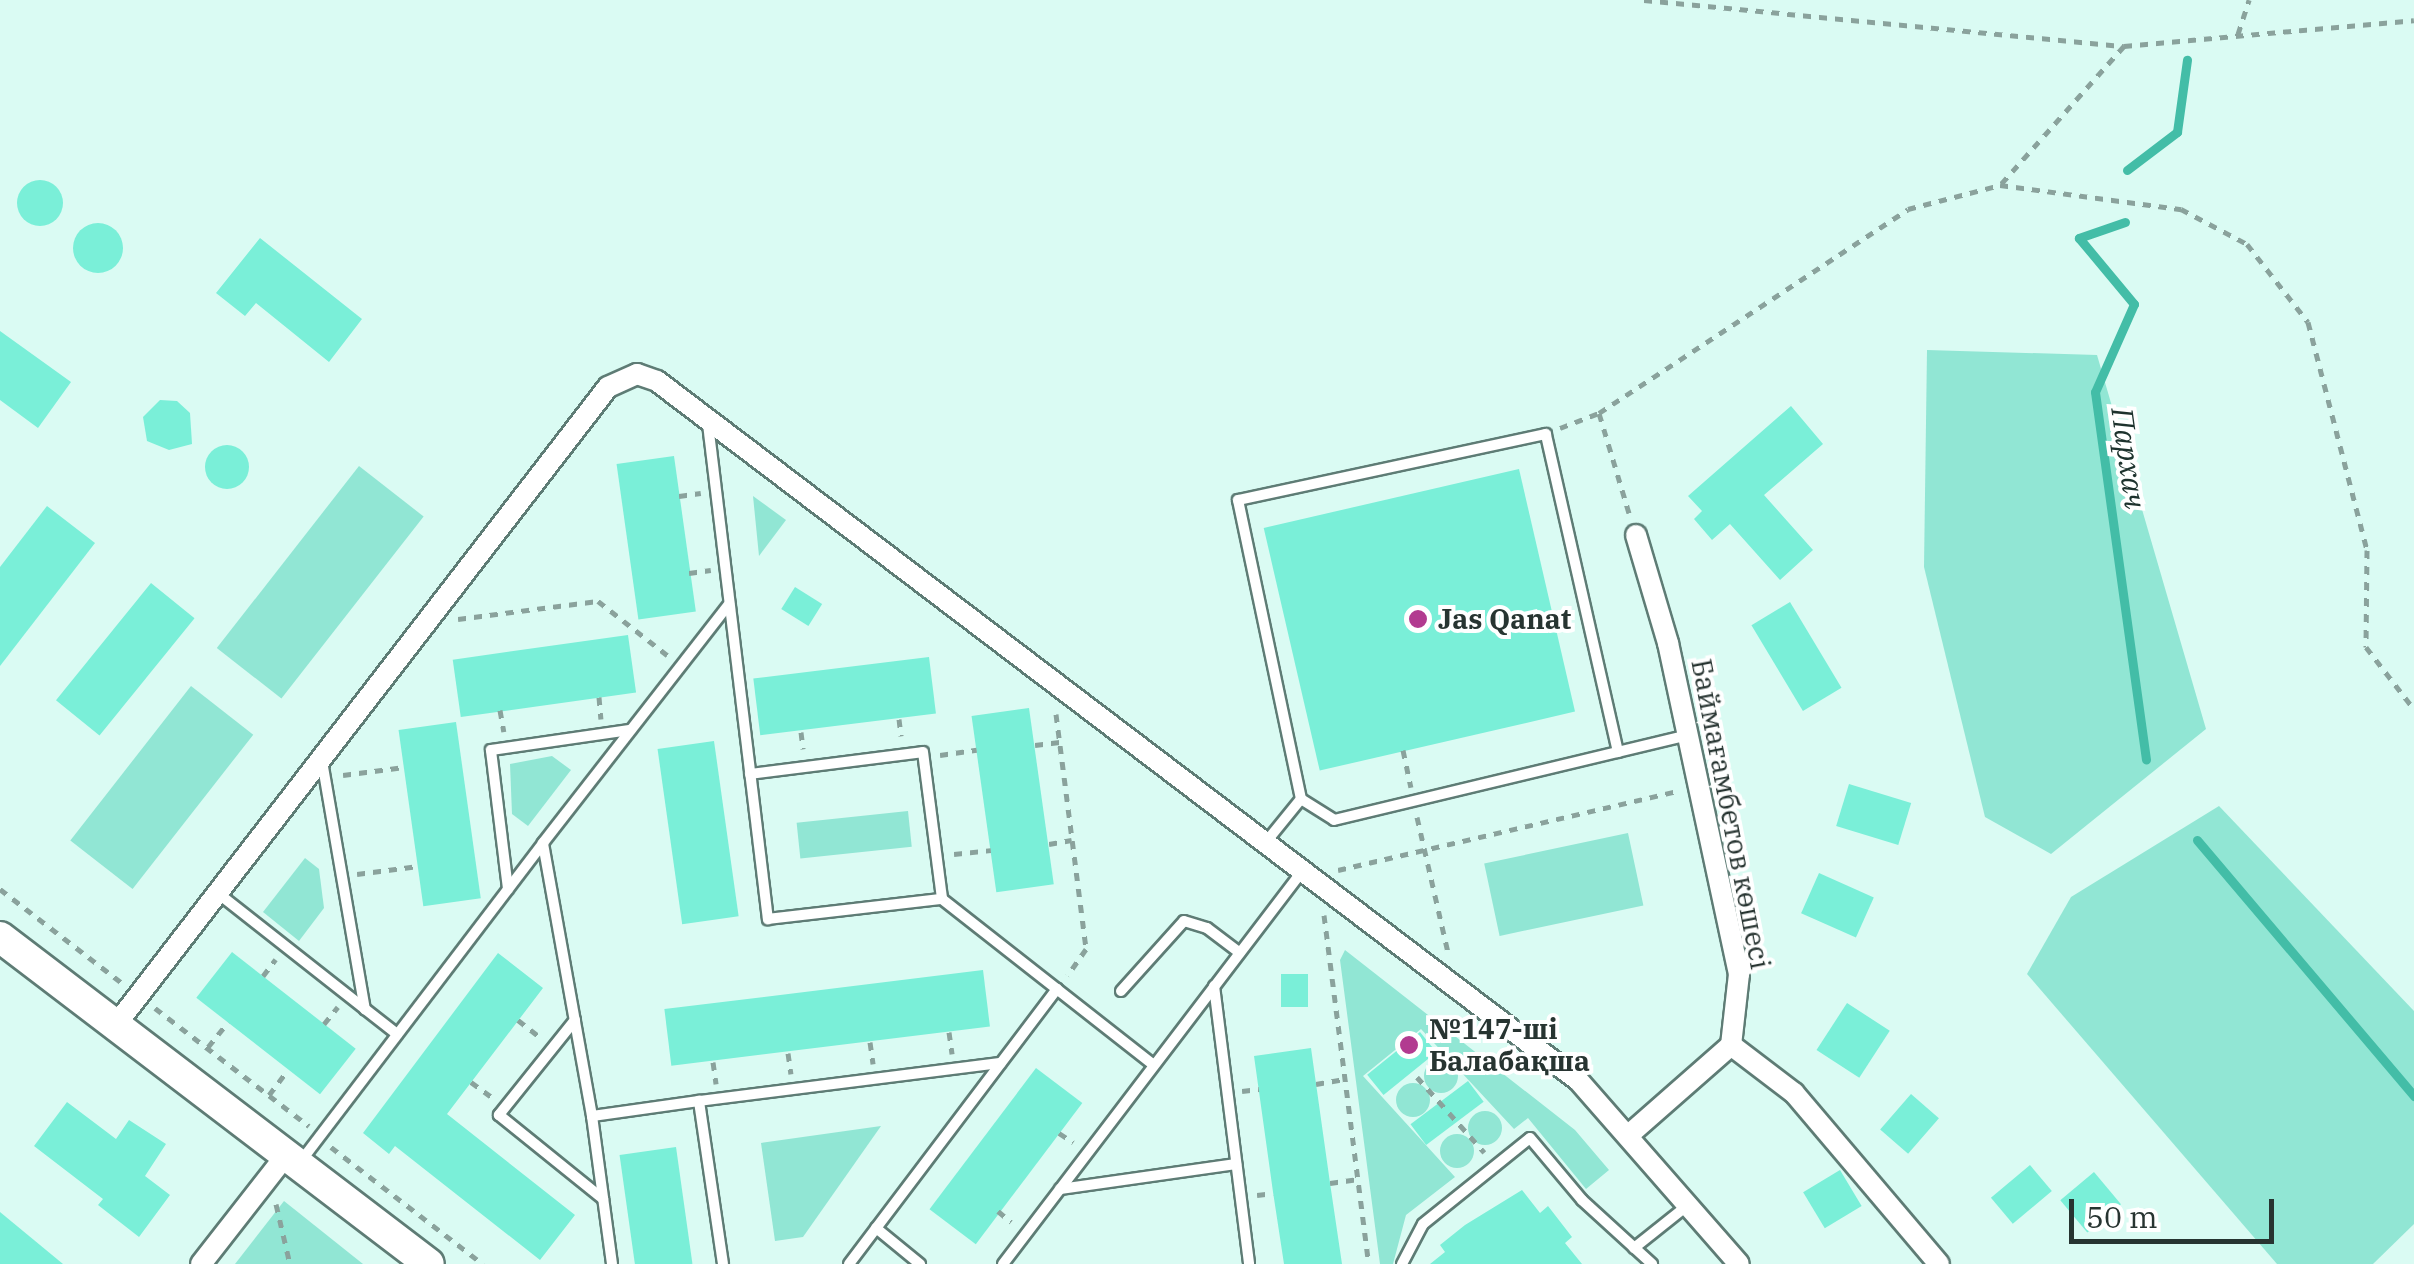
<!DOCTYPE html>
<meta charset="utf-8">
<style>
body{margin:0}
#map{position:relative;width:2414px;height:1264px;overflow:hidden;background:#dafbf3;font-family:"IBM Plex Serif",serif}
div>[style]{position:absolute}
.green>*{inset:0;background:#91e6d4;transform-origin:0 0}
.round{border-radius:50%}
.stream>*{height:9px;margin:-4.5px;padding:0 4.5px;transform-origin:4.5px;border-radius:4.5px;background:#43bda7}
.building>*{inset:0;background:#7aefd8;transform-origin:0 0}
.path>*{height:5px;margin-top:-2.5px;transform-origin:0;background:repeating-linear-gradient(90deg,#8aa29c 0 8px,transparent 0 16px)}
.roads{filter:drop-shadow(2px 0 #5e7c75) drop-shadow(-2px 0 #5e7c75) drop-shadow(0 2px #5e7c75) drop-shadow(0 -2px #5e7c75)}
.lane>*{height:10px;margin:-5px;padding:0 5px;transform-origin:5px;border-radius:5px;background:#fff}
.street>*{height:20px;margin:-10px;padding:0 10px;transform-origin:10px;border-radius:10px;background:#fff}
.secondary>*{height:30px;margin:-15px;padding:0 15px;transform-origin:15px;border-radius:15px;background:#fff}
.dots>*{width:28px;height:28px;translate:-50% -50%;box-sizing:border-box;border:5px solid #fff;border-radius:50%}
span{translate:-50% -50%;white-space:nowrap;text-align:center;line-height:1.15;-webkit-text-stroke:8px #fff;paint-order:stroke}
.poi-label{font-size:28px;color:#273431;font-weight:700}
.left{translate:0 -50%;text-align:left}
.street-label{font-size:28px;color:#273431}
.water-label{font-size:30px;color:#1d322d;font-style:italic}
.scale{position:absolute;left:2069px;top:1199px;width:205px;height:45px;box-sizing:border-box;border:5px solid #273431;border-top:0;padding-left:12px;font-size:30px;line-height:35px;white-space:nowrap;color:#273431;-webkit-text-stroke:8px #fff;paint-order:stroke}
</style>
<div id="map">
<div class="green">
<div style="clip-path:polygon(1927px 350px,2097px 355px,2206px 729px,2051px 854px,1985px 817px,1924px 567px)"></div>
<div style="left:359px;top:466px;width:82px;height:231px;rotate:38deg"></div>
<div style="clip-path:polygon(753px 496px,786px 520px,759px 556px)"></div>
<div style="left:191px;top:686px;width:79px;height:196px;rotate:38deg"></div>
<div style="clip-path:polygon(552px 756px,571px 770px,528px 826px,512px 814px,510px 764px)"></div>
<div style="clip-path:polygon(2219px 806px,2414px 1011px,2414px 1224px,2373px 1264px,2277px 1264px,2027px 974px,2071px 897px)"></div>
<div style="left:908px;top:811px;width:36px;height:112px;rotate:84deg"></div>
<div style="left:1628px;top:833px;width:74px;height:147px;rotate:78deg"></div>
<div style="clip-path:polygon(305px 858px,319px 869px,324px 908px,299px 941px,263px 912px)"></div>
<div style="clip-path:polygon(1345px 950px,1575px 1130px,1609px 1170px,1586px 1189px,1528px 1118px,1514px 1129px,1421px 1029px,1363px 1076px,1455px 1177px,1406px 1215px,1393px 1264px,1380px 1264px,1340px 960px)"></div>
<div class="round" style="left:1424px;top:1059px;width:34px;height:34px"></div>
<div class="round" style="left:1396px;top:1083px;width:34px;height:34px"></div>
<div class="round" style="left:1468px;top:1111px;width:34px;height:34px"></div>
<div style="clip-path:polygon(881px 1126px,803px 1237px,775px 1241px,761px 1143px)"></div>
<div class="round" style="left:1440px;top:1134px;width:34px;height:34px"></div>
<div style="clip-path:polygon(284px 1201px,363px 1264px,235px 1264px)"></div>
</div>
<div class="stream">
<div style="left:2127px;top:170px;width:63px;rotate:-37.2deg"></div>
<div style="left:2177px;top:132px;width:73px;rotate:-82.1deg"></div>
<div style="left:2125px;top:222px;width:49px;rotate:160.8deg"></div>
<div style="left:2079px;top:238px;width:86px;rotate:50.2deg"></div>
<div style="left:2134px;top:304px;width:96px;rotate:113.9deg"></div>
<div style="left:2095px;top:392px;width:371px;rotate:82.1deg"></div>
<div style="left:2197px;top:840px;width:336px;rotate:49.7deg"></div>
</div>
<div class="building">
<div class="round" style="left:17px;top:180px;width:46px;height:46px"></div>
<div class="round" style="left:73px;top:223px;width:50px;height:50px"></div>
<div style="clip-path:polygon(260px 238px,362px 319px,329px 362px,256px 303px,245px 316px,216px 293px)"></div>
<div style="clip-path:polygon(0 331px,71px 382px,38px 428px,0 400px)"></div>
<div style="clip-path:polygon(160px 400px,177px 401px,190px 413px,192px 444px,169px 450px,147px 441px,143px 417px)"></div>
<div style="clip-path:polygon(1791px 406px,1823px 444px,1764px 495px,1813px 550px,1780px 580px,1730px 524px,1712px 540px,1694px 519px,1702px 511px,1688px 496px)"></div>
<div class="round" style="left:205px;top:445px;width:44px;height:44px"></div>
<div style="left:674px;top:456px;width:157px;height:58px;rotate:82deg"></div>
<div style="left:1519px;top:469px;width:249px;height:262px;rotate:77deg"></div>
<div style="clip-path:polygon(47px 506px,95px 543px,0 666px,0 567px)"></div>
<div style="left:151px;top:583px;width:56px;height:151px;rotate:39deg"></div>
<div style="left:795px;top:587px;width:32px;height:26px;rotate:32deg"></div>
<div style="left:1790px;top:602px;width:100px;height:45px;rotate:59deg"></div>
<div style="left:628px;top:635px;width:58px;height:177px;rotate:82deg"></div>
<div style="left:929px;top:657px;width:57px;height:177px;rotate:83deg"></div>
<div style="left:1029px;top:708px;width:178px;height:58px;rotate:82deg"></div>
<div style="left:456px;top:722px;width:178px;height:58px;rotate:82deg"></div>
<div style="left:714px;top:741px;width:177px;height:57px;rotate:82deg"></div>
<div style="left:1849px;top:784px;width:65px;height:44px;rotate:17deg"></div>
<div style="left:1819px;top:873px;width:60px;height:44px;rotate:24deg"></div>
<div style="left:232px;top:952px;width:157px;height:58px;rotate:38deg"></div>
<div style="clip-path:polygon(498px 953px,543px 988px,447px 1114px,575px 1215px,540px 1260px,395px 1146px,389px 1154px,363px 1133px)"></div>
<div style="left:983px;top:970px;width:57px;height:321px;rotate:83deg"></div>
<div style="left:1308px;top:974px;width:33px;height:27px;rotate:90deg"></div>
<div style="left:1847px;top:1003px;width:51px;height:56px;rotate:33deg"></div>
<div style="left:1420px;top:1032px;width:26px;height:68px;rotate:51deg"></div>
<div style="clip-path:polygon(1311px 1048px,1330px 1183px,1342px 1264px,1284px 1264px,1273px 1192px,1254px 1056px)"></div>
<div style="left:1036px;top:1068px;width:58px;height:177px;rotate:37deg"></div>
<div style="left:1468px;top:1081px;width:26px;height:72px;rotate:53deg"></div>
<div style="left:1911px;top:1094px;width:37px;height:47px;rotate:41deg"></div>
<div style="clip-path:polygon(67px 1102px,116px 1139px,129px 1120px,166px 1144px,145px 1176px,170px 1195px,139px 1237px,98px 1205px,103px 1199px,34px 1146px)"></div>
<div style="left:676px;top:1147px;width:118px;height:57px;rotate:82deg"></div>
<div style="left:2030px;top:1165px;width:34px;height:51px;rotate:50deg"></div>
<div style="left:1840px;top:1170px;width:42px;height:43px;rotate:59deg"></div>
<div style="left:2094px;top:1172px;width:42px;height:44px;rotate:50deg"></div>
<div style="clip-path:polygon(1522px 1190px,1540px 1213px,1548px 1206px,1572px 1237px,1565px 1243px,1582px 1264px,1430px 1264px,1445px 1252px,1440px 1245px,1465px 1225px)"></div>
<div style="clip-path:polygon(0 1212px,63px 1264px,0 1264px)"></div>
</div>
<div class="path">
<div style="left:1644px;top:0;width:482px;rotate:5.5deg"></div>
<div style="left:2124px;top:46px;width:186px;rotate:131.7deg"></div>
<div style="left:2238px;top:34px;width:36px;rotate:-72deg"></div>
<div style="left:2124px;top:46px;width:291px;rotate:-5.1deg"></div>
<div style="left:1560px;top:428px;width:42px;rotate:-21deg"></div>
<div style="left:679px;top:496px;width:22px;rotate:-8deg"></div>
<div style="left:1629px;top:513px;width:104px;rotate:-106.7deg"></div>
<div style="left:1599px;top:413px;width:370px;rotate:-33.4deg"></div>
<div style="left:1908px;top:209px;width:95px;rotate:-14.6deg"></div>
<div style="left:2000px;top:185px;width:183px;rotate:7.6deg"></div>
<div style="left:2181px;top:209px;width:75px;rotate:27.9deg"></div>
<div style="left:2247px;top:244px;width:99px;rotate:52deg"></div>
<div style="left:2308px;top:322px;width:236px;rotate:75.5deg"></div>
<div style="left:2367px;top:550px;width:97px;rotate:90.6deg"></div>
<div style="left:2366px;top:647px;width:78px;rotate:52.3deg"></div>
<div style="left:689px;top:573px;width:22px;rotate:-8deg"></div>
<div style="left:458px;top:619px;width:141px;rotate:-7.3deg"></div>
<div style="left:598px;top:601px;width:88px;rotate:38deg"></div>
<div style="left:599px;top:697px;width:22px;rotate:85deg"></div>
<div style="left:500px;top:710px;width:22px;rotate:80deg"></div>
<div style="left:1056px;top:714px;width:237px;rotate:82.7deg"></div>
<div style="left:1086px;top:949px;width:32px;rotate:125deg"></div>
<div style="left:899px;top:719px;width:17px;rotate:83deg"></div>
<div style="left:801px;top:732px;width:17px;rotate:83deg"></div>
<div style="left:1035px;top:745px;width:25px;rotate:-7deg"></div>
<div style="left:1403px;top:750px;width:38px;rotate:78deg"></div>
<div style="left:940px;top:755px;width:37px;rotate:-8deg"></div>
<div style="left:343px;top:775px;width:62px;rotate:-7.5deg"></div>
<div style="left:1417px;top:817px;width:139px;rotate:77.1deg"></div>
<div style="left:1049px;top:844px;width:23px;rotate:-10deg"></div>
<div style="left:954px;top:854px;width:37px;rotate:-6deg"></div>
<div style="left:1338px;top:870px;width:349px;rotate:-13.1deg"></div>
<div style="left:357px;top:874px;width:62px;rotate:-7.5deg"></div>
<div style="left:0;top:889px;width:154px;rotate:37.6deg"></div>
<div style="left:1324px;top:915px;width:352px;rotate:82.7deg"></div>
<div style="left:263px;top:976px;width:21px;rotate:-53deg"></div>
<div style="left:155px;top:1008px;width:194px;rotate:37.5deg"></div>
<div style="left:518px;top:1020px;width:28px;rotate:38deg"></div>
<div style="left:324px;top:1024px;width:22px;rotate:-51deg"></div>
<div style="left:949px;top:1032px;width:22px;rotate:82deg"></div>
<div style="left:870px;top:1042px;width:22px;rotate:82deg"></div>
<div style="left:208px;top:1047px;width:32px;rotate:-51deg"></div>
<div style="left:788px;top:1053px;width:21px;rotate:82deg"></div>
<div style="left:713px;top:1062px;width:22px;rotate:82deg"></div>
<div style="left:1417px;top:1077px;width:101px;rotate:48.2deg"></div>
<div style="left:471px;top:1082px;width:27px;rotate:36deg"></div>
<div style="left:1316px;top:1084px;width:29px;rotate:-10deg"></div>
<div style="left:1242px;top:1091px;width:17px;rotate:-7deg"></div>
<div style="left:269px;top:1095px;width:31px;rotate:-53deg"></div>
<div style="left:1059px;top:1133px;width:17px;rotate:33deg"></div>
<div style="left:331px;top:1147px;width:192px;rotate:37.6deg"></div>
<div style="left:1330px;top:1183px;width:27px;rotate:-8deg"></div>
<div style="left:1257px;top:1195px;width:16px;rotate:-7deg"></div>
<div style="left:276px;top:1204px;width:62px;rotate:76.9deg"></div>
<div style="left:998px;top:1211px;width:17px;rotate:40deg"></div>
</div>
<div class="roads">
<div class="lane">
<div style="left:708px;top:424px;width:499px;rotate:83.1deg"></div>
<div style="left:768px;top:919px;width:175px;rotate:-6.6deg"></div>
<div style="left:942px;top:899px;width:269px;rotate:38.1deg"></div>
<div style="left:1618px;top:752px;width:326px;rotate:-102.8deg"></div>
<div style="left:1546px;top:434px;width:315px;rotate:167.9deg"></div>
<div style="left:1238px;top:500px;width:306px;rotate:78.1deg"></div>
<div style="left:1301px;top:799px;width:39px;rotate:32deg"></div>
<div style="left:1334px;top:820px;width:365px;rotate:-13.5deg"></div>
<div style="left:322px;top:761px;width:252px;rotate:80.2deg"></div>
<div style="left:365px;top:1009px;width:41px;rotate:38deg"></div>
<div style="left:750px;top:774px;width:174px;rotate:-7.2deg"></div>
<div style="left:923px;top:752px;width:148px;rotate:82.6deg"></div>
<div style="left:1266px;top:842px;width:55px;rotate:-50.9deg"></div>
<div style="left:508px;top:889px;width:140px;rotate:-97deg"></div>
<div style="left:491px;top:750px;width:140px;rotate:-8.2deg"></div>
<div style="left:219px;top:894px;width:184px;rotate:38.2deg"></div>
<div style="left:1214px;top:986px;width:280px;rotate:82.8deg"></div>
<div style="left:1121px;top:991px;width:94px;rotate:-48deg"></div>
<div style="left:1184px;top:921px;width:24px;rotate:17deg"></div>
<div style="left:1207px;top:928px;width:41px;rotate:37.1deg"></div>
<div style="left:575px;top:1020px;width:122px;rotate:128.7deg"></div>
<div style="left:499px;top:1115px;width:134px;rotate:38.9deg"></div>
<div style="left:699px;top:1101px;width:304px;rotate:-7.2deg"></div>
<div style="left:592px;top:1116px;width:149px;rotate:82.3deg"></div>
<div style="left:301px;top:1161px;width:400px;rotate:-52.7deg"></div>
<div style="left:1060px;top:1189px;width:178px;rotate:-8.1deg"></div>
<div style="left:876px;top:1228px;width:57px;rotate:39.3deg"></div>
<div style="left:1634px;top:1248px;width:69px;rotate:-38.5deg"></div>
<div style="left:723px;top:1264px;width:165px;rotate:-98.4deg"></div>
<div style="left:699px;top:1101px;width:108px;rotate:172deg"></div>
<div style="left:592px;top:1116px;width:277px;rotate:-100.2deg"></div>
<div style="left:543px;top:843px;width:303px;rotate:-52.1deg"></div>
<div style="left:849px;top:1264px;width:345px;rotate:-52.9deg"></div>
<div style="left:1003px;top:1264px;width:494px;rotate:-52.7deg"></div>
<div style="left:1402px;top:1264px;width:45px;rotate:-62.3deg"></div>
<div style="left:1423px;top:1224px;width:137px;rotate:-38.8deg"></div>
<div style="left:1530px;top:1138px;width:81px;rotate:50deg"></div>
<div style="left:1582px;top:1200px;width:95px;rotate:42.4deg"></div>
</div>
<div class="street">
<div style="left:1636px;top:535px;width:113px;rotate:73.5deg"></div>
<div style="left:1668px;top:643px;width:339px;rotate:77.9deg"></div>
<div style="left:1739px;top:974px;width:71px;rotate:96.4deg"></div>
<div style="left:1731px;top:1045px;width:79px;rotate:37.3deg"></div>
<div style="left:1794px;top:1093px;width:224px;rotate:49.7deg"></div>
<div style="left:115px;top:1026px;width:807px;rotate:-52.35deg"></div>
<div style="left:608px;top:387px;width:32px;rotate:-24deg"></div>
<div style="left:637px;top:374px;width:21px;rotate:19deg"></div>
<div style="left:657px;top:381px;width:1156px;rotate:37.2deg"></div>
<div style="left:1578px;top:1080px;width:244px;rotate:48.8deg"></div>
<div style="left:1631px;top:1133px;width:133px;rotate:-41.3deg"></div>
<div style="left:201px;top:1264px;width:140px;rotate:-52deg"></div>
</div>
<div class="secondary">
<div style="left:0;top:937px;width:539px;rotate:37.32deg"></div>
</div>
</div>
<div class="dots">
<div style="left:1418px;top:619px;background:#b23b90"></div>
<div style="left:1409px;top:1045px;background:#b23b90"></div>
</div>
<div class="poi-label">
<span class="left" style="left:1438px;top:619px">Jas Qanat</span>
<span class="left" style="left:1429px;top:1045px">№147-ші<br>Балабақша</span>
</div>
<div class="street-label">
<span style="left:1731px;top:814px;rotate:79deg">Баймағамбетов көшесі</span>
</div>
<div class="water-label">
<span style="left:2129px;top:458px;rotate:82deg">Пархач</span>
</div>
<div class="scale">50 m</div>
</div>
